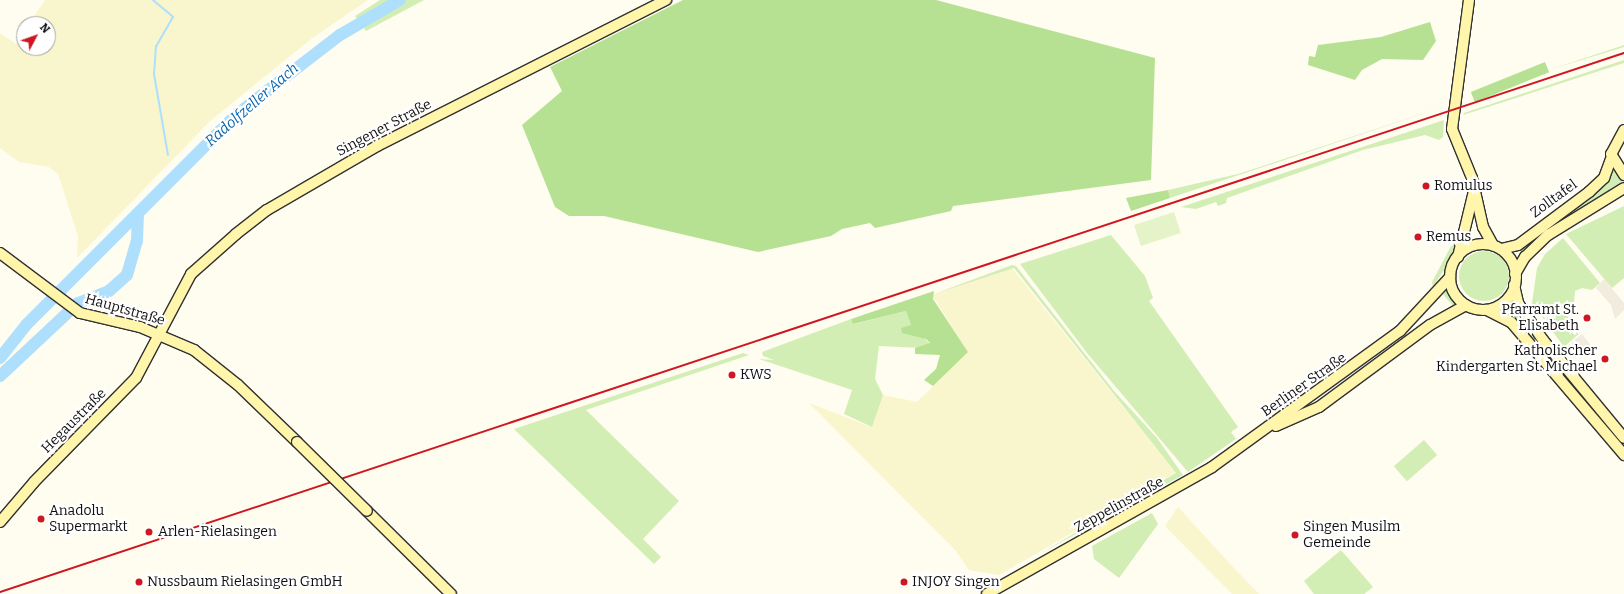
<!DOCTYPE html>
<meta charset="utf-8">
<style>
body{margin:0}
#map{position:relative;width:1624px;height:594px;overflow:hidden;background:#fffcf0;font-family:Bitter,serif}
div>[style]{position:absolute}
.farmland>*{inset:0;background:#f9f5cc}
.green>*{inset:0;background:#d3eeb5;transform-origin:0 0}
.round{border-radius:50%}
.forest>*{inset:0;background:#b6e192;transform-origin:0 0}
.pitch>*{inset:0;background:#e5f4c8;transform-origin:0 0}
.plaza>*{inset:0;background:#f1ecdd;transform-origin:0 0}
.stream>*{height:2px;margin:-1px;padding:0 1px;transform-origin:1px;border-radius:1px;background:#aedffd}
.river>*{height:12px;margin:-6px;padding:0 6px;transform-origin:6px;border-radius:6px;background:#aedffd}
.roads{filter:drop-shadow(1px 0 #313131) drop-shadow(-1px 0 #313131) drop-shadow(0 1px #313131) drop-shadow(0 -1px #313131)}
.secondary>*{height:10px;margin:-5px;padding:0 5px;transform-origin:5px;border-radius:5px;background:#fff6ab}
.secondary>.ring{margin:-5px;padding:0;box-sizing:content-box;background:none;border:10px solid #fff6ab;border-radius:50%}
.rail>*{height:2px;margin:-1px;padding:0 1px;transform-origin:1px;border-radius:1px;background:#ce1720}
.bridges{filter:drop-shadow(1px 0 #313131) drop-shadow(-1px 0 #313131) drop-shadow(0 1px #313131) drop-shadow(0 -1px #313131)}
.secondary-bridge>*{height:10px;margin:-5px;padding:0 5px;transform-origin:5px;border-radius:5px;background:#fff6ab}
.dots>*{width:11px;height:11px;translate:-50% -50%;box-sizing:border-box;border:2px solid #fff;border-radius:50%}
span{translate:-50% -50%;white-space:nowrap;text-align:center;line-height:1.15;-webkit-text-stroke:4px #fff;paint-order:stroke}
.street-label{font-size:14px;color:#0f0f0f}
.poi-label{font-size:14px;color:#0f0f0f}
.left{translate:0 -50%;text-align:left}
.right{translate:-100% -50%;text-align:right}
.water-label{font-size:15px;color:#0a66ae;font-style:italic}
.north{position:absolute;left:16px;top:16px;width:40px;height:40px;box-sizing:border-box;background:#fff;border:1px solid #9f9f9f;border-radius:50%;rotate:49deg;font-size:11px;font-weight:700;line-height:16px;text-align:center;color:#0f0f0f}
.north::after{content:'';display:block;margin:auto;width:14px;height:18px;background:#ce1720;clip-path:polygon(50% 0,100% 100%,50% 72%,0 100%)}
</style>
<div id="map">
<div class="farmland">
<div style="clip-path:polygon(45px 0,368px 0,311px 39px,210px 121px,77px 258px,78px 236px,58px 174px,49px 167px,19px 162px,0 148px,0 33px,16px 44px,24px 32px,24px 48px,48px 48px,48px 24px,29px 24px)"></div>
<div style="clip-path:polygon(1011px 267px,1176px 473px,999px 575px,969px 570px,956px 551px,809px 403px,871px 427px,883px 395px,917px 402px,968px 352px,932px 295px)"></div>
<div style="clip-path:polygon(1178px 507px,1232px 566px,1259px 594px,1232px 594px,1165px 526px)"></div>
</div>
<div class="green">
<div style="clip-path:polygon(380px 0,424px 0,366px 31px,355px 16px)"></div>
<div style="clip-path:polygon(1624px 45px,1624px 47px,1549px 70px)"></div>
<div style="clip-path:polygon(1624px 60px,1624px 63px,1463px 115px,1464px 113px)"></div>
<div style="clip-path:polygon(1446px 106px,1170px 198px,1168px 190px,1238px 174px)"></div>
<div style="clip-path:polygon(1444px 120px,1443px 137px,1439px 140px,1425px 135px,1363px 150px,1227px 198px,1226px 203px,1218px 206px,1216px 202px,1196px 209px,1181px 207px)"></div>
<div style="clip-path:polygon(1613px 167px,1624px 185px,1563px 220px,1523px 254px,1519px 248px)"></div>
<div style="clip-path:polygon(1624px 206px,1624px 278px,1612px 288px,1566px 234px)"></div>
<div style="clip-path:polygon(1459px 231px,1453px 256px,1433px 287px,1432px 282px)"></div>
<div style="clip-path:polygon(1111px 235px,1145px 276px,1153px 298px,1149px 301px,1238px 427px,1231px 432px,1236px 439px,1188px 472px,1087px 353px,1020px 264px)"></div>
<div style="clip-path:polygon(1563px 238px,1600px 283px,1592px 290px,1582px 288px,1575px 291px,1574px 303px,1564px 312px,1581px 332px,1564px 347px,1532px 303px,1537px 268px,1545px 254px)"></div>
<div class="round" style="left:1459px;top:251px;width:50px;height:50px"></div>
<div style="clip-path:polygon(1012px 265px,1016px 266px,1114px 391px,1157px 438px,1183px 475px,1038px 555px,1176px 473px,1014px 268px,934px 294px)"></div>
<div style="clip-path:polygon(1448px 284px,1452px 295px,1460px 305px,1453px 306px,1441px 292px)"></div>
<div style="clip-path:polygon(1517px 309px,1562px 369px,1559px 371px,1509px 315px)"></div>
<div style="clip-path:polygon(906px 311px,911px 325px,930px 344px,922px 348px,879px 346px,875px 379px,883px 395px,872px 427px,844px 414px,852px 390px,759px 359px,774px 360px,763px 356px,762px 352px,851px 319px,854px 324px)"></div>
<div style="clip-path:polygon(743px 353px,749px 355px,586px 410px,679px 501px,643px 539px,661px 557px,654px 564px,514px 429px)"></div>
<div style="left:1424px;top:440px;width:20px;height:40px;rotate:49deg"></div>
<div style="clip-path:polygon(1152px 513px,1158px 524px,1119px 578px,1094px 559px,1092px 546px)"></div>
<div style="clip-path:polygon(1341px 550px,1373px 587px,1364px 594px,1314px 594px,1304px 581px)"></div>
</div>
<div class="forest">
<div style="clip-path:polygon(683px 0,936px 0,1155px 58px,1151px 180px,953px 206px,951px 211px,875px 228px,870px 223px,842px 229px,831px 236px,758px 252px,604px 216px,569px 216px,555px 207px,522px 125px,562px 91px,550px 67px)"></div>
<div style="clip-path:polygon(1430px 22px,1436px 41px,1423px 60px,1382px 59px,1362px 70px,1355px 80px,1308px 65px,1309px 56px,1315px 57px,1318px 45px,1381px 37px)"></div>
<div style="left:1545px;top:62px;width:11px;height:80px;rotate:68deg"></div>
<div style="clip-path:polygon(1168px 190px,1170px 198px,1131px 211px,1126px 198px)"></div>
<div style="clip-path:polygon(934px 291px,933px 299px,968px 352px,933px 386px,924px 380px,936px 369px,940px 355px,915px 354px,915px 348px,930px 343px,926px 339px,902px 333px,901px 328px,911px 325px,906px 311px,853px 324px,851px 319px)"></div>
</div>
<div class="pitch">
<div style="left:1174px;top:212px;width:22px;height:42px;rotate:72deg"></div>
</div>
<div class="plaza">
<div style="clip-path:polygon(1604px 279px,1624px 303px,1624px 310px,1615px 319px,1611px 305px,1596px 288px)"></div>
<div style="left:1582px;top:334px;width:14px;height:22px;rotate:51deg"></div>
</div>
<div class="stream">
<div style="left:153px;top:0;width:26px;rotate:40deg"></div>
<div style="left:173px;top:17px;width:34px;rotate:120deg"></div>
<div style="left:156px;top:46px;width:28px;rotate:94deg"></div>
<div style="left:154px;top:74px;width:82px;rotate:80.2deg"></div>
</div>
<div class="river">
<div style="left:0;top:358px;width:43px;rotate:-51.5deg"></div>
<div style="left:27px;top:324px;width:296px;rotate:-45deg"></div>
<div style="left:236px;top:115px;width:131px;rotate:-37.6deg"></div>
<div style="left:340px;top:35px;width:69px;rotate:-30.3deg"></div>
<div style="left:0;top:376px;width:107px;rotate:-43.1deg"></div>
<div style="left:78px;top:303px;width:33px;rotate:-21deg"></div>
<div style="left:109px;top:291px;width:24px;rotate:-42deg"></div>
<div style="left:127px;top:275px;width:35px;rotate:-74deg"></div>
<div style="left:137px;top:241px;width:27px;rotate:-88deg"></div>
</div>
<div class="roads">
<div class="secondary">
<div style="left:1469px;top:0;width:130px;rotate:97.5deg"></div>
<div style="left:1452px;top:129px;width:53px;rotate:67.8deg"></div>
<div style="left:1472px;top:178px;width:50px;rotate:77.3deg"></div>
<div style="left:1483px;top:227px;width:21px;rotate:61deg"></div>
<div style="left:1624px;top:130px;width:27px;rotate:118deg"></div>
<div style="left:1611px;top:154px;width:25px;rotate:58deg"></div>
<div class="ring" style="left:1450px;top:244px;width:56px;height:56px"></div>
<div style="left:1501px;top:249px;width:17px;rotate:-13deg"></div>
<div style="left:1518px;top:245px;width:89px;rotate:-36.7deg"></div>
<div style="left:1589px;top:192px;width:21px;rotate:-43deg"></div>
<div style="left:1604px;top:178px;width:20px;rotate:-70deg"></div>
<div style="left:0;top:253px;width:100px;rotate:36.9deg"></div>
<div style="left:80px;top:313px;width:62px;rotate:13.1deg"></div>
<div style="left:140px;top:327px;width:59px;rotate:23.1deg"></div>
<div style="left:194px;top:350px;width:56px;rotate:38.5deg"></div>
<div style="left:238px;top:385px;width:82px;rotate:44deg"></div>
<div style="left:1458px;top:257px;width:68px;rotate:-76.4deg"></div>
<div style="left:1515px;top:274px;width:20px;rotate:-60deg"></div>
<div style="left:1525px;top:257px;width:32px;rotate:-44deg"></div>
<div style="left:1548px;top:235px;width:89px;rotate:-31.7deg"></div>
<div style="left:1514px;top:285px;width:18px;rotate:77deg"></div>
<div style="left:1518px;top:303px;width:45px;rotate:56deg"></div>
<div style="left:1543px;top:340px;width:127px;rotate:50.4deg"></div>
<div style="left:1487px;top:310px;width:27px;rotate:27deg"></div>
<div style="left:1511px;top:322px;width:175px;rotate:49.6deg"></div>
<div style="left:1276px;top:426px;width:47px;rotate:-23.8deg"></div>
<div style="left:1319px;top:407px;width:138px;rotate:-36.5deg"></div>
<div style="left:1430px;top:325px;width:41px;rotate:-29.1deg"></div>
<div style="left:367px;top:511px;width:118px;rotate:44.7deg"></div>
<div style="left:0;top:522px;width:52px;rotate:-49.6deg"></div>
<div style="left:34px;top:482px;width:146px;rotate:-45.6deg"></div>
<div style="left:136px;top:378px;width:118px;rotate:-62.1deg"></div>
<div style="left:191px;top:274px;width:60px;rotate:-41.6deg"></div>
<div style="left:236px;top:234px;width:39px;rotate:-38deg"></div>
<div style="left:267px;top:210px;width:127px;rotate:-30.2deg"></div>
<div style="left:377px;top:146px;width:324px;rotate:-26.8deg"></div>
<div style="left:987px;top:594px;width:258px;rotate:-29.4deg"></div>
<div style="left:1212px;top:467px;width:232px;rotate:-35.9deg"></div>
<div style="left:1400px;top:331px;width:74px;rotate:-47.2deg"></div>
</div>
</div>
<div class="rail">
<div style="left:0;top:592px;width:1711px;rotate:-18.36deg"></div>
</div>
<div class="bridges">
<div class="secondary-bridge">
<div style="left:297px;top:442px;width:98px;rotate:44.6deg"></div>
</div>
</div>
<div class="dots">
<div style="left:1426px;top:186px;background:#ce1720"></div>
<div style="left:1418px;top:237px;background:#ce1720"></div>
<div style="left:1587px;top:318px;background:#ce1720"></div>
<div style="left:1605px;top:359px;background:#ce1720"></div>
<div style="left:732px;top:375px;background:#ce1720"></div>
<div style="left:41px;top:519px;background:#ce1720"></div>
<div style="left:149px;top:532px;background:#ce1720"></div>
<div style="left:1295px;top:535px;background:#ce1720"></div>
<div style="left:139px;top:582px;background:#ce1720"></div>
<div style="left:904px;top:582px;background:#ce1720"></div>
</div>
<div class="street-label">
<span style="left:384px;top:128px;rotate:-28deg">Singener Straße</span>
<span style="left:1554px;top:199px;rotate:-36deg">Zolltafel</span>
<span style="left:125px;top:310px;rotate:16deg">Hauptstraße</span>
<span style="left:1304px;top:385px;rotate:-35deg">Berliner Straße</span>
<span style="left:74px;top:421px;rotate:-45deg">Hegaustraße</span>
<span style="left:1119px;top:505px;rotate:-29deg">Zeppelinstraße</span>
</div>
<div class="poi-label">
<span class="left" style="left:1434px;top:186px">Romulus</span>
<span class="left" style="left:1426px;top:237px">Remus</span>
<span class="right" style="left:1579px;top:318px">Pfarramt St.<br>Elisabeth</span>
<span class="right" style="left:1597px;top:359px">Katholischer<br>Kindergarten St. Michael</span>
<span class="left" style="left:740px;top:375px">KWS</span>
<span class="left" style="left:49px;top:519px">Anadolu<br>Supermarkt</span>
<span class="left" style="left:1303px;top:535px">Singen Musilm<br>Gemeinde</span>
<span class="left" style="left:158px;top:532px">Arlen-Rielasingen</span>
<span class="left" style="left:147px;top:582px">Nussbaum Rielasingen GmbH</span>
<span class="left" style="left:912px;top:582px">INJOY Singen</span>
</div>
<div class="water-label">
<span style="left:252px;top:105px;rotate:-41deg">Radolfzeller Aach</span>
</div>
<div class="north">N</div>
</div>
